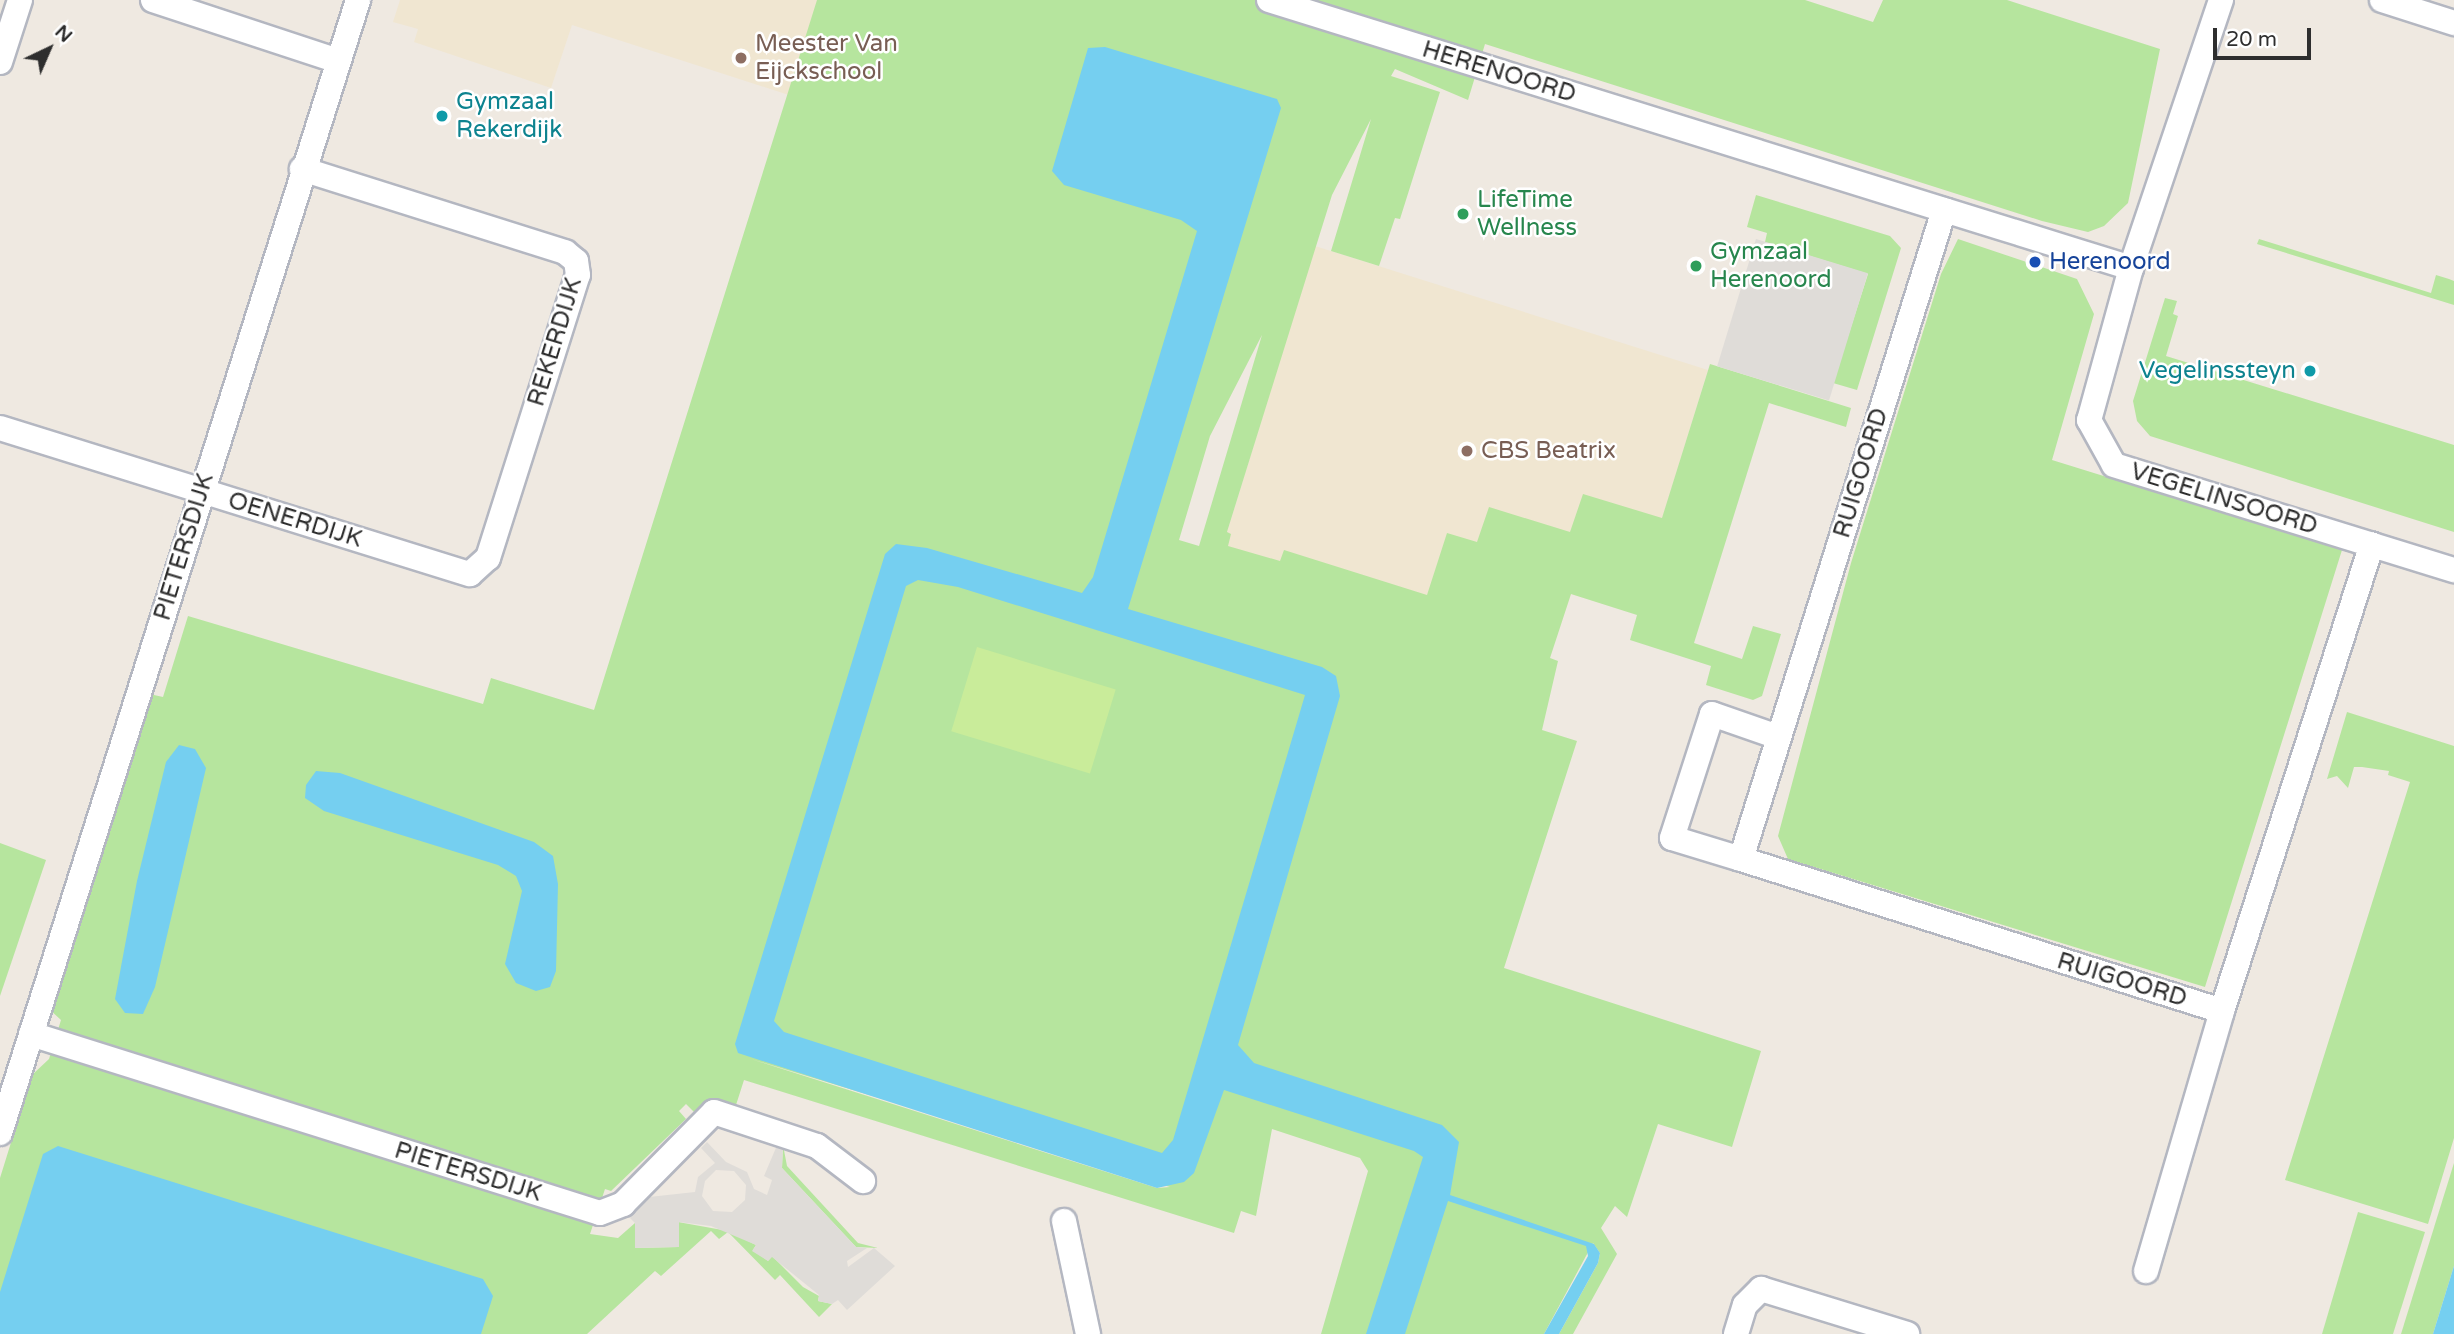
<!DOCTYPE html>
<style>
body{margin:0}
#map{position:relative;width:2454px;height:1334px;overflow:hidden;background:#efe9e1;font-family:"Varela Round",sans-serif}
div>[style]{position:absolute}
.education>*{inset:0;background:#f0e6d1}
.green>*{inset:0;background:#b6e59e}
.pitch>*{inset:0;background:#c9ec9a;transform-origin:0 0}
.plaza>*{inset:0;background:#dfdcd8;transform-origin:0 0}
.water>*{inset:0;background:#75cff0}
.roads{filter:drop-shadow(2px 0 #b4b7c1) drop-shadow(-2px 0 #b4b7c1) drop-shadow(0 2px #b4b7c1) drop-shadow(0 -2px #b4b7c1)}
.street>*{height:24px;margin:-12px;padding:0 12px;transform-origin:12px;border-radius:12px;background:#fff}
.dots>*{width:19px;height:19px;translate:-50% -50%;box-sizing:border-box;border:4px solid #fff;border-radius:50%}
span{translate:-50% -50%;white-space:nowrap;text-align:center;line-height:1.15;-webkit-text-stroke:5px #fff;paint-order:stroke}
.education-label{font-size:24px;color:#785e54}
.left{translate:0 -50%;text-align:left}
.street-label{font-size:24px;color:#2e2e2e}
.culture-label{font-size:24px;color:#0d838f}
.right{translate:-100% -50%;text-align:right}
.leisure-label{font-size:24px;color:#27864d}
.transit-label{font-size:24px;color:#164399}
.north{position:absolute;left:14px;top:14px;width:70px;height:70px;-webkit-text-stroke:5px #fff;paint-order:stroke;rotate:44deg;font-size:19px;font-weight:700;line-height:28px;text-align:center;color:#2e2e2e}
.north::after{content:'';display:block;margin:auto;width:24px;height:32px;background:#2e2e2e;clip-path:polygon(50% 0,100% 100%,50% 72%,0 100%)}
.scale{position:absolute;left:2213px;top:28px;width:98px;height:32px;box-sizing:border-box;border:4px solid #2e2e2e;border-top:0;padding-left:9px;font-size:21px;line-height:24px;white-space:nowrap;color:#2e2e2e;-webkit-text-stroke:5px #fff;paint-order:stroke}
</style>
<div id="map">
<div class="education">
<div style="clip-path:polygon(400px 0,824px 0,795px 97px,572px 25px,551px 88px,414px 42px,418px 29px,393px 22px)"></div>
<div style="clip-path:polygon(1315px 246px,1708px 370px,1633px 613px,1571px 594px,1549px 659px,1220px 555px)"></div>
</div>
<div class="green">
<div style="clip-path:polygon(evenodd,817px 0,1805px 0,1873px 22px,1883px 0,2007px 0,2160px 49px,2128px 203px,2104px 226px,2088px 232px,2042px 221px,1485px 44px,1468px 100px,1395px 69px,1391px 76px,1440px 92px,1400px 219px,1395px 218px,1379px 266px,1331px 251px,1371px 119px,1332px 195px,1227px 532px,1231px 534px,1228px 546px,1280px 561px,1284px 550px,1427px 595px,1447px 533px,1477px 542px,1489px 507px,1570px 532px,1583px 494px,1662px 518px,1710px 364px,1851px 408px,1846px 427px,1769px 403px,1694px 643px,1742px 659px,1753px 626px,1781px 634px,1762px 696px,1753px 700px,1706px 685px,1711px 666px,1630px 640px,1637px 615px,1571px 594px,1550px 658px,1558px 661px,1542px 730px,1577px 741px,1504px 968px,1761px 1051px,1732px 1147px,1658px 1124px,1627px 1217px,1615px 1206px,1601px 1228px,1617px 1254px,1573px 1334px,1559px 1334px,1598px 1263px,1600px 1253px,1593px 1243px,1544px 1334px,1321px 1334px,1368px 1171px,1360px 1158px,1272px 1129px,1256px 1216px,1241px 1211px,1234px 1233px,744px 1080px,736px 1105px,715px 1100px,694px 1112px,686px 1104px,679px 1111px,686px 1119px,611px 1191px,605px 1189px,590px 1234px,618px 1238px,635px 1223px,636px 1248px,678px 1247px,678px 1222px,728px 1231px,756px 1245px,753px 1250px,768px 1261px,772px 1256px,803px 1287px,819px 1296px,818px 1301px,832px 1304px,819px 1317px,780px 1275px,775px 1280px,728px 1232px,719px 1239px,711px 1231px,661px 1276px,655px 1271px,587px 1334px,0 1334px,0 1178px,32px 1075px,49px 1059px,61px 1020px,48px 1008px,145px 693px,163px 697px,188px 616px,483px 704px,491px 678px,594px 710px,817px 0,1262px 335px,1199px 546px,1179px 540px,1210px 436px,1262px 335px,817px 0,751px 1059px,1170px 1187px,1157px 1188px,751px 1059px)"></div>
<div style="clip-path:polygon(1756px 195px,1890px 236px,1901px 248px,1857px 390px,1833px 383px,1868px 274px,1765px 242px,1767px 233px,1747px 227px)"></div>
<div style="clip-path:polygon(1958px 239px,2077px 279px,2094px 314px,2052px 460px,2342px 550px,2205px 987px,1788px 859px,1778px 836px,1851px 563px,1941px 274px)"></div>
<div style="clip-path:polygon(2259px 239px,2431px 293px,2436px 275px,2449px 279px,2454px 281px,2454px 305px,2257px 244px)"></div>
<div style="clip-path:polygon(2165px 298px,2177px 301px,2173px 314px,2178px 316px,2166px 356px,2454px 445px,2454px 532px,2150px 436px,2137px 421px,2133px 401px)"></div>
<div style="clip-path:polygon(2347px 712px,2454px 746px,2454px 1138px,2428px 1224px,2285px 1180px,2410px 782px,2388px 775px,2389px 771px,2362px 767px,2354px 767px,2348px 788px,2337px 776px,2327px 779px)"></div>
<div style="clip-path:polygon(0 843px,46px 860px,0 996px)"></div>
<div style="clip-path:polygon(783px 1145px,787px 1166px,858px 1243px,878px 1248px,856px 1247px,782px 1168px)"></div>
<div style="clip-path:polygon(2454px 1163px,2454px 1266px,2433px 1334px,2401px 1334px)"></div>
<div style="clip-path:polygon(2358px 1212px,2425px 1232px,2393px 1334px,2322px 1334px)"></div>
</div>
<div class="pitch">
<div style="left:977px;top:647px;width:145px;height:88px;rotate:17deg"></div>
</div>
<div class="plaza">
<div style="left:1756px;top:239px;width:117px;height:133px;rotate:17deg"></div>
<div style="clip-path:polygon(evenodd,707px 1142px,726px 1162px,747px 1172px,754px 1189px,767px 1195px,772px 1180px,764px 1176px,778px 1143px,783px 1145px,782px 1168px,856px 1247px,867px 1248px,847px 1261px,848px 1267px,874px 1248px,895px 1266px,847px 1310px,838px 1300px,832px 1304px,818px 1301px,819px 1295px,772px 1257px,768px 1261px,752px 1251px,756px 1245px,711px 1226px,679px 1222px,679px 1247px,635px 1248px,635px 1223px,629px 1217px,649px 1197px,695px 1192px,698px 1177px,715px 1163px,701px 1148px,707px 1142px,716px 1170px,734px 1171px,746px 1185px,745px 1200px,732px 1212px,713px 1211px,702px 1196px,705px 1181px,716px 1170px)"></div>
</div>
<div class="water">
<div style="clip-path:polygon(evenodd,1105px 47px,1277px 99px,1281px 108px,1128px 609px,1322px 667px,1336px 676px,1340px 696px,1238px 1045px,1254px 1063px,1442px 1125px,1459px 1142px,1450px 1195px,1594px 1244px,1600px 1253px,1598px 1263px,1559px 1334px,1544px 1334px,1588px 1256px,1586px 1246px,1448px 1201px,1405px 1334px,1366px 1334px,1423px 1157px,1414px 1151px,1224px 1090px,1194px 1173px,1184px 1182px,1157px 1188px,738px 1053px,735px 1044px,885px 554px,896px 544px,927px 548px,1082px 593px,1093px 577px,1197px 231px,1181px 220px,1064px 185px,1052px 171px,1088px 48px,1105px 47px,918px 580px,958px 587px,1305px 695px,1173px 1140px,1162px 1153px,784px 1032px,774px 1021px,906px 586px,918px 580px)"></div>
<div style="clip-path:polygon(179px 745px,195px 749px,206px 768px,155px 987px,143px 1014px,125px 1013px,115px 999px,137px 881px,166px 762px)"></div>
<div style="clip-path:polygon(316px 771px,340px 773px,534px 842px,553px 856px,558px 884px,556px 971px,550px 987px,536px 991px,516px 983px,505px 964px,522px 891px,516px 876px,498px 865px,324px 811px,305px 798px,306px 785px)"></div>
<div style="clip-path:polygon(58px 1146px,483px 1279px,493px 1296px,481px 1334px,0 1334px,0 1292px,43px 1154px)"></div>
<div style="clip-path:polygon(2454px 1266px,2454px 1334px,2433px 1334px)"></div>
</div>
<div class="roads">
<div class="street">
<div style="left:153px;top:0;width:193px;rotate:18.2deg"></div>
<div style="left:1269px;top:0;width:903px;rotate:17.27deg"></div>
<div style="left:2221px;top:0;width:283px;rotate:108.6deg"></div>
<div style="left:2131px;top:268px;width:158px;rotate:105.4deg"></div>
<div style="left:2089px;top:420px;width:51px;rotate:60.9deg"></div>
<div style="left:2114px;top:465px;width:356px;rotate:17.2deg"></div>
<div style="left:2382px;top:0;width:76px;rotate:17.7deg"></div>
<div style="left:0;top:62px;width:65px;rotate:-72.1deg"></div>
<div style="left:1944px;top:210px;width:680px;rotate:107.37deg"></div>
<div style="left:1741px;top:859px;width:504px;rotate:17.54deg"></div>
<div style="left:0;top:428px;width:492px;rotate:17.3deg"></div>
<div style="left:470px;top:574px;width:24px;rotate:-42deg"></div>
<div style="left:488px;top:558px;width:297px;rotate:-72.4deg"></div>
<div style="left:578px;top:275px;width:14px;rotate:-98deg"></div>
<div style="left:576px;top:261px;width:14px;rotate:-141deg"></div>
<div style="left:565px;top:252px;width:276px;rotate:-162.5deg"></div>
<div style="left:1741px;top:859px;width:72px;rotate:-163.1deg"></div>
<div style="left:1672px;top:838px;width:130px;rotate:-72.1deg"></div>
<div style="left:1712px;top:714px;width:70px;rotate:19.2deg"></div>
<div style="left:31px;top:1034px;width:596px;rotate:17.46deg"></div>
<div style="left:600px;top:1213px;width:25px;rotate:-21deg"></div>
<div style="left:623px;top:1204px;width:129px;rotate:-45.3deg"></div>
<div style="left:714px;top:1112px;width:108px;rotate:18.3deg"></div>
<div style="left:817px;top:1146px;width:58px;rotate:37.3deg"></div>
<div style="left:0;top:1133px;width:1188px;rotate:-72.46deg"></div>
<div style="left:1064px;top:1221px;width:116px;rotate:78deg"></div>
<div style="left:2146px;top:1271px;width:271px;rotate:-73.7deg"></div>
<div style="left:2222px;top:1011px;width:490px;rotate:-72.2deg"></div>
<div style="left:1736px;top:1334px;width:30px;rotate:-73deg"></div>
<div style="left:1745px;top:1305px;width:23px;rotate:-45deg"></div>
<div style="left:1761px;top:1289px;width:153px;rotate:17.1deg"></div>
</div>
</div>
<div class="dots">
<div style="left:741px;top:58px;background:#8d6e63"></div>
<div style="left:442px;top:116px;background:#0f9aa8"></div>
<div style="left:1463px;top:214px;background:#2e9e5b"></div>
<div style="left:2035px;top:262px;background:#1a4fb4"></div>
<div style="left:1696px;top:266px;background:#2e9e5b"></div>
<div style="left:2310px;top:371px;background:#0f9aa8"></div>
<div style="left:1467px;top:451px;background:#8d6e63"></div>
</div>
<div class="education-label">
<span class="left" style="left:755px;top:58px">Meester Van<br>Eijckschool</span>
<span class="left" style="left:1481px;top:451px">CBS Beatrix</span>
</div>
<div class="street-label">
<span style="left:1499px;top:72px;rotate:17deg">HERENOORD</span>
<span style="left:555px;top:342px;rotate:-73deg">REKERDIJK</span>
<span style="left:1861px;top:473px;rotate:-73deg">RUIGOORD</span>
<span style="left:2224px;top:499px;rotate:17deg">VEGELINSOORD</span>
<span style="left:295px;top:520px;rotate:17deg">OENERDIJK</span>
<span style="left:184px;top:547px;rotate:-73deg">PIETERSDIJK</span>
<span style="left:2122px;top:980px;rotate:17deg">RUIGOORD</span>
<span style="left:468px;top:1172px;rotate:17deg">PIETERSDIJK</span>
</div>
<div class="culture-label">
<span class="left" style="left:456px;top:116px">Gymzaal<br>Rekerdijk</span>
<span class="right" style="left:2296px;top:371px">Vegelinssteyn</span>
</div>
<div class="leisure-label">
<span class="left" style="left:1477px;top:214px">LifeTime<br>Wellness</span>
<span class="left" style="left:1710px;top:266px">Gymzaal<br>Herenoord</span>
</div>
<div class="transit-label">
<span class="left" style="left:2049px;top:262px">Herenoord</span>
</div>
<div class="north">N</div>
<div class="scale">20 m</div>
</div>
